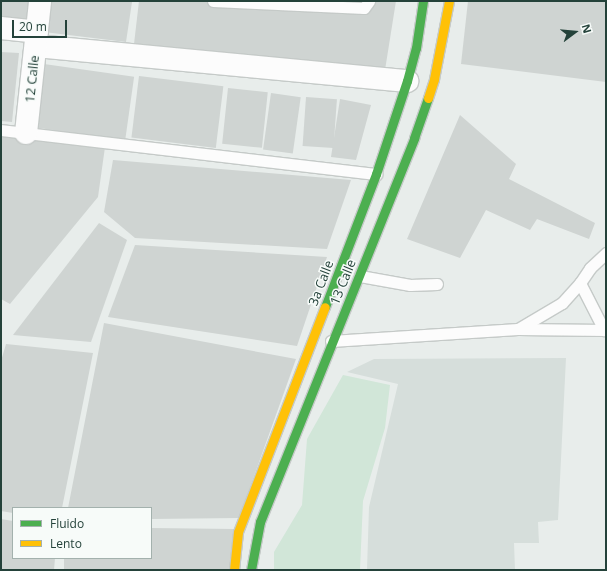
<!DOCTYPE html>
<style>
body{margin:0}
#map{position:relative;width:607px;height:571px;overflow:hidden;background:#e8edeb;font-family:"Open Sans",sans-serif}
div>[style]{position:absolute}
.built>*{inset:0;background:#d6dedb}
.green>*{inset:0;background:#d1e6d8}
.building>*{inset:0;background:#cfd4d2;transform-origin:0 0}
.roads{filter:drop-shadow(1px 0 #c5cac8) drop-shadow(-1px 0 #c5cac8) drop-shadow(0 1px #c5cac8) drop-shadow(0 -1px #c5cac8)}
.lane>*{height:11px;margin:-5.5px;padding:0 5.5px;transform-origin:5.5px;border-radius:5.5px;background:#fcfcfc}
.street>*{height:22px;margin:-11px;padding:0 11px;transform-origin:11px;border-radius:11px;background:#fcfcfc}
.fast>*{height:9px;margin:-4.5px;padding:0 4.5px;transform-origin:4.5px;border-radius:4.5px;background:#4caf50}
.slow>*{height:9px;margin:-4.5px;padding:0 4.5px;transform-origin:4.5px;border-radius:4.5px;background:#ffc107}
span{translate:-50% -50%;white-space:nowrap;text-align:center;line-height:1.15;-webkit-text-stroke:3px #f7fbf9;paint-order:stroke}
.street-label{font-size:13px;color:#24423a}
.frame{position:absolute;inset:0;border:2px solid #24423a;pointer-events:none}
.legend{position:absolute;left:12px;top:507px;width:140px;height:52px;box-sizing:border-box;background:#f7fbf9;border:1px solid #a3b1ad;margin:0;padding:5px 7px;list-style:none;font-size:12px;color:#24423a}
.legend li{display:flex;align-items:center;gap:8px;height:20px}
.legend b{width:20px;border:1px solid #a3b1ad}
.north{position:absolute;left:555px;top:12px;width:40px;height:40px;-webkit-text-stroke:3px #f7fbf9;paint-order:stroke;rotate:74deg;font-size:11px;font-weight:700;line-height:16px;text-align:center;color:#24423a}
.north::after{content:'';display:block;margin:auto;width:14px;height:18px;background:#24423a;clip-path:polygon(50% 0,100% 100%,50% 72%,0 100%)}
.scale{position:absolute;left:12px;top:20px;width:55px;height:18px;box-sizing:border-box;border:2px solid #24423a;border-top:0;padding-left:5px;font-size:12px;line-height:14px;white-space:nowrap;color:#24423a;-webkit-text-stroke:3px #f7fbf9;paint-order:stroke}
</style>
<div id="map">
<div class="built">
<div style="clip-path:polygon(566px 358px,558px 520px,538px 522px,539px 543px,514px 543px,515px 570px,367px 570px,369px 507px,398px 384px,347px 372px,374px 359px)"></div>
</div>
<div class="green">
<div style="clip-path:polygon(343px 375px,390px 385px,385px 428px,363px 501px,360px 570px,274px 570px,274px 552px,302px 505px,307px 439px)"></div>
</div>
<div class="building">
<div style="clip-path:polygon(1px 1px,29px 1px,27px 29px,1px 25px)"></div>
<div style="clip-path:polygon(49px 1px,132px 2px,126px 42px,44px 32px)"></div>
<div style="clip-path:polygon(139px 1px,396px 1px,385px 70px,134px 44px)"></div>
<div style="clip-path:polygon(468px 1px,606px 1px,606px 82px,461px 64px)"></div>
<div style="clip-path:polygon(1px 52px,19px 53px,12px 122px,1px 121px)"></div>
<div style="left:44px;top:64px;width:91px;height:64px;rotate:8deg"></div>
<div style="left:139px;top:76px;width:85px;height:62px;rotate:7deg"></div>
<div style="left:228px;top:88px;width:40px;height:56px;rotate:6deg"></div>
<div style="left:271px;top:93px;width:30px;height:57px;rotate:8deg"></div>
<div style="left:306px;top:97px;width:31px;height:49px;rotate:4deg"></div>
<div style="clip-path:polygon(340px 99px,371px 105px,356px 160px,331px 157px)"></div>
<div style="clip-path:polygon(460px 115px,516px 164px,509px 179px,595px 223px,589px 239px,537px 219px,530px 230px,486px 210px,460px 258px,407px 239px)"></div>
<div style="clip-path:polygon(1px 136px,105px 147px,98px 197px,10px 304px,1px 299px)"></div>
<div style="clip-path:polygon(113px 160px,351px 180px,327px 249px,135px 238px,104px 212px)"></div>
<div style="clip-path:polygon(99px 223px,127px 240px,91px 342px,13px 335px)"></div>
<div style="clip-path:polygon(135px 245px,327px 257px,297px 346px,108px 317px)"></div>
<div style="clip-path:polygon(104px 323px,296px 359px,239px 518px,151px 519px,151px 508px,68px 508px)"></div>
<div style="clip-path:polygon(6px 344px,93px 353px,62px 508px,13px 508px,13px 513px,1px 511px,1px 361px)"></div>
<div style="clip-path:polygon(1px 519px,13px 521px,13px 558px,55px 558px,54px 570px,1px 570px)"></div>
<div style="clip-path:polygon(151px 528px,235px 529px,230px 570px,64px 570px,64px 558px,151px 558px)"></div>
</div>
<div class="roads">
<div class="lane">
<div style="left:213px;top:1px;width:151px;rotate:2.7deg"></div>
<div style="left:364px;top:8px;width:9px;rotate:-54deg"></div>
<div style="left:1px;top:130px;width:378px;rotate:6.7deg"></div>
<div style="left:360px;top:276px;width:51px;rotate:10.2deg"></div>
<div style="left:410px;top:285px;width:27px;rotate:-2deg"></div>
<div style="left:580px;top:283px;width:53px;rotate:62.9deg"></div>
<div style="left:518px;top:329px;width:51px;rotate:-30.6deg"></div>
<div style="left:562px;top:303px;width:27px;rotate:-48deg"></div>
<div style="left:580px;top:283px;width:18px;rotate:-56deg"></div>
<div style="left:590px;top:268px;width:22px;rotate:-43deg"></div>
<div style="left:331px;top:341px;width:187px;rotate:-3.7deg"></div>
<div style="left:518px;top:329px;width:88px;rotate:0.7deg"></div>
</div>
<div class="street">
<div style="left:1px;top:28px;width:36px;rotate:6deg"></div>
<div style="left:36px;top:46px;width:373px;rotate:5.4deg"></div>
<div style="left:26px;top:133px;width:133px;rotate:-83.9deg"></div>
</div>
<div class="fast">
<div style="left:325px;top:307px;width:142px;rotate:-69deg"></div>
<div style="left:376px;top:174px;width:98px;rotate:-71.6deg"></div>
<div style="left:407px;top:81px;width:34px;rotate:-75deg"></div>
<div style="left:416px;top:48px;width:48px;rotate:-81.5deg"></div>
<div style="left:251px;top:570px;width:49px;rotate:-79.4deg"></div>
<div style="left:260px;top:522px;width:414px;rotate:-68.1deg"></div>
<div style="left:414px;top:138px;width:42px;rotate:-70.7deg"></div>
</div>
<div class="slow">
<div style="left:428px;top:98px;width:20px;rotate:-72deg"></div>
<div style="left:434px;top:79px;width:79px;rotate:-79.1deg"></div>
<div style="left:234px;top:570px;width:38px;rotate:-84deg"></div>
<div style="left:238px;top:532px;width:241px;rotate:-68.9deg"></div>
</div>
</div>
<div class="street-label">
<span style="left:32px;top:79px;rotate:-84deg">12 Calle</span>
<span style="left:343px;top:282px;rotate:-68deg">13 Calle</span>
<span style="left:321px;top:283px;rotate:-69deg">3a Calle</span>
</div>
<div class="frame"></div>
<ul class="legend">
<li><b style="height:5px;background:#4caf50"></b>Fluido</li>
<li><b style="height:5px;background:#ffc107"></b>Lento</li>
</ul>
<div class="north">N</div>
<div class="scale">20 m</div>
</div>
